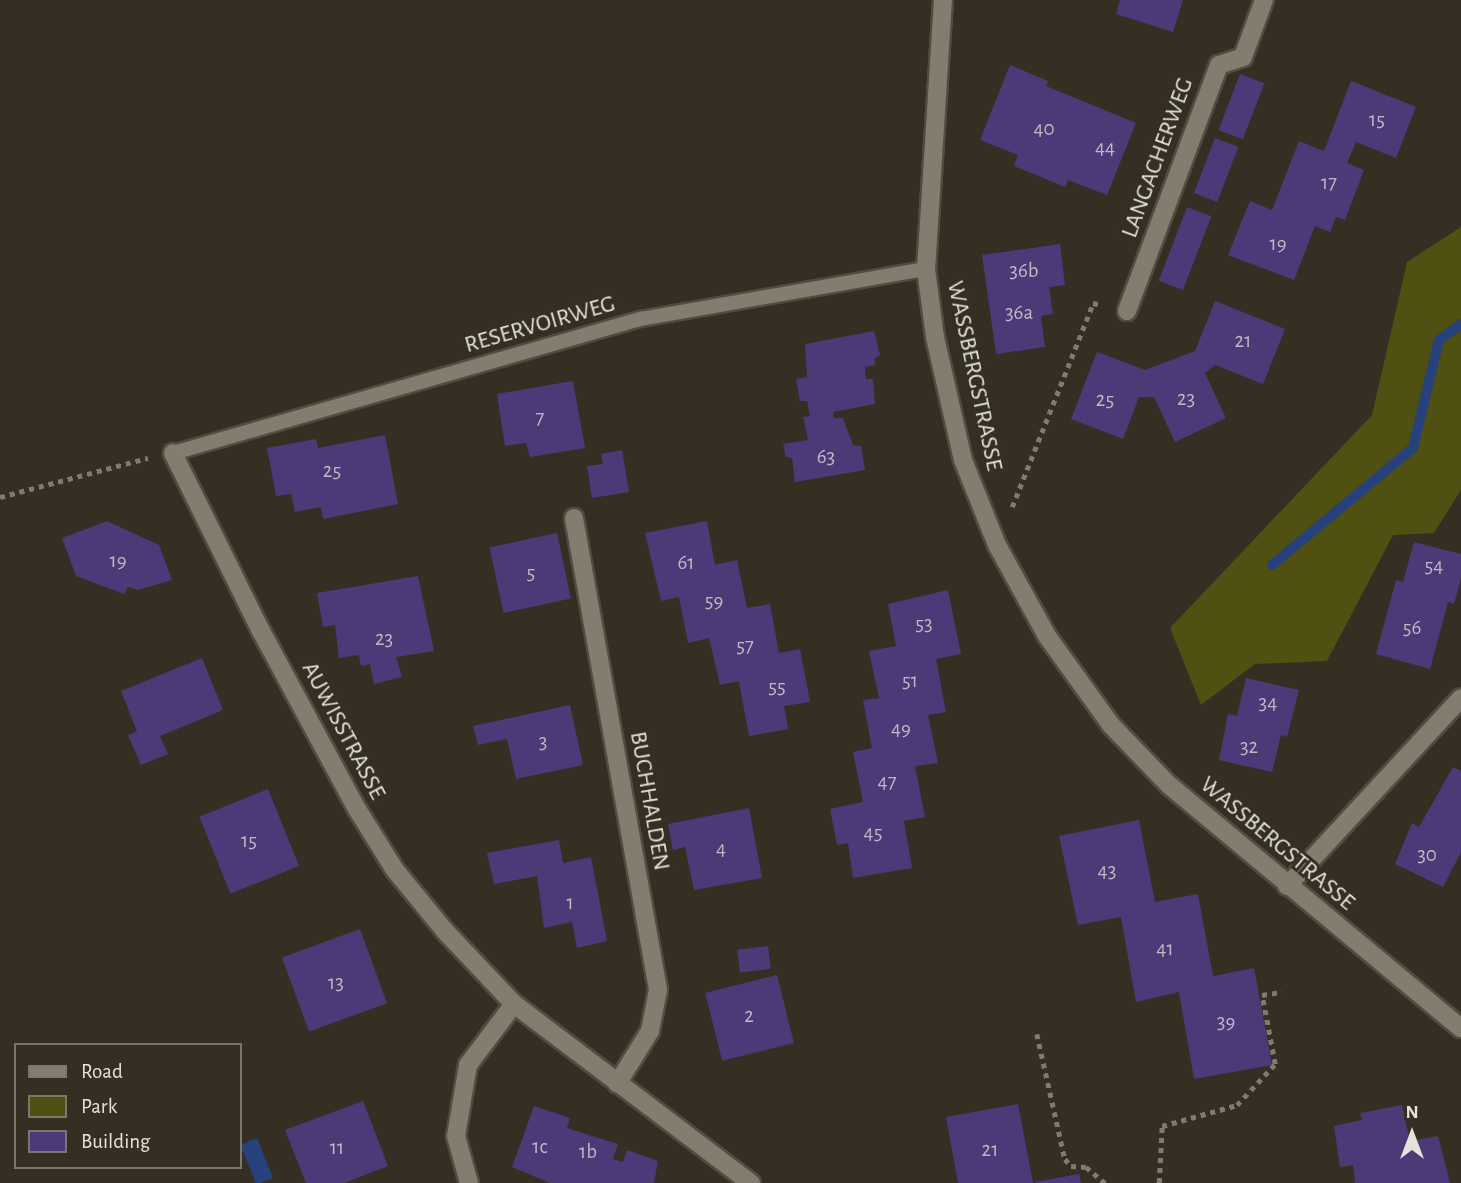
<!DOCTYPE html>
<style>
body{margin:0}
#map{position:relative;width:1461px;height:1183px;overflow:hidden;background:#342f22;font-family:"Alegreya Sans",sans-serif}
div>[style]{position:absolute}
.green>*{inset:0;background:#4f5011}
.water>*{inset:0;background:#26417b;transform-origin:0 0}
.stream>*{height:10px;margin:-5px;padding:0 5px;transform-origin:5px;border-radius:5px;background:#26417b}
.building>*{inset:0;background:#4e3978;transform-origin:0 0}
.path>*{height:4.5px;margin-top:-2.25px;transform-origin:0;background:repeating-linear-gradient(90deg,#7e7b6f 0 5px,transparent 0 10px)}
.roads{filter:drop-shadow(2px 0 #504c41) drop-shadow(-2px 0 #504c41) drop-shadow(0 2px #504c41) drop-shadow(0 -2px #504c41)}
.service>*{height:14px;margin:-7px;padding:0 7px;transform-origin:7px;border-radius:7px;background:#827d6e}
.minor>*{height:18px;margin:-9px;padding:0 9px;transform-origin:9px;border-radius:9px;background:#827d6e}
span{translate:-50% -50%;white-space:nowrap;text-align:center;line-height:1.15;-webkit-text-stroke:6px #342f22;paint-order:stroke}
.number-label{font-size:21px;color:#beb8c1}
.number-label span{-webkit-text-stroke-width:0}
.street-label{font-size:24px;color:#e4e2d9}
.legend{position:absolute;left:14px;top:1043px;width:228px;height:126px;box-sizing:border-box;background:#342f22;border:2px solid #7a776b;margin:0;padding:9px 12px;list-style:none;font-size:21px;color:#e4e2d9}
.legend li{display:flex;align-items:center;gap:14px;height:35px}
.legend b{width:35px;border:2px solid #7a776b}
.north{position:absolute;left:1377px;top:1099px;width:70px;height:70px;-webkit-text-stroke:5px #342f22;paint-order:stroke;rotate:0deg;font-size:19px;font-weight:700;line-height:28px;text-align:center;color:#e4e2d9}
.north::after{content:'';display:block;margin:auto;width:24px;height:32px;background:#e4e2d9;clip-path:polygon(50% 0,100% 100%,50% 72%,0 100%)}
</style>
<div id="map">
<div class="green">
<div style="clip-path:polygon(1461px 227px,1461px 490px,1434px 533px,1393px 535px,1327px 661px,1255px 664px,1201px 705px,1170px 628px,1372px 415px,1407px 262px)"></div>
</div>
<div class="water">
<div style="left:257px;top:1138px;width:43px;height:18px;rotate:68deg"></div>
</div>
<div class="stream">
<div style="left:1272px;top:565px;width:183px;rotate:-39.7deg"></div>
<div style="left:1413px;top:448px;width:111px;rotate:-76.5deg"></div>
<div style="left:1439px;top:340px;width:27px;rotate:-36deg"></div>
</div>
<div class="building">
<div style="clip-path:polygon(1120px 0,1183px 0,1173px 32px,1116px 14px)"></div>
<div style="clip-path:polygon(1010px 65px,1048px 81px,1046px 86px,1136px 123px,1107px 195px,1068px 180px,1065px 187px,1014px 166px,1018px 155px,980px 140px)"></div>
<div style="left:1240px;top:74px;width:26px;height:60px;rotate:21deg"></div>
<div style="clip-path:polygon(1351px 81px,1416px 107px,1396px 158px,1356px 142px,1347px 163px,1364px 170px,1345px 220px,1336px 217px,1330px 232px,1315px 226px,1294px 280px,1228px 255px,1250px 201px,1272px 210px,1299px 141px,1324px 151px)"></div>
<div style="left:1215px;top:138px;width:25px;height:59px;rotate:21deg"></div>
<div style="left:1187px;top:207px;width:26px;height:79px;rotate:21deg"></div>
<div style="clip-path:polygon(1060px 244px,1065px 285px,1049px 287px,1053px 314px,1041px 316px,1045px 347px,996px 354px,982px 255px)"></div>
<div style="clip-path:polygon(1215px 301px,1285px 329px,1263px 384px,1215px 365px,1205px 373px,1226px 418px,1175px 442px,1154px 397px,1139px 397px,1123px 439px,1071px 419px,1097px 352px,1145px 370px,1195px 351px)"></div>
<div style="clip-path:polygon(874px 331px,880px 355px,874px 359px,876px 365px,865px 367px,866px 379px,873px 379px,875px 404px,833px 412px,834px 418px,843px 418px,853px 445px,861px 446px,865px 470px,795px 482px,792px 458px,786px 457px,783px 444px,808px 440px,803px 417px,810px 416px,807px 401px,800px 401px,796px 379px,807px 377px,805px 344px)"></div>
<div style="clip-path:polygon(573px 381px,585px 448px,530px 457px,526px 443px,505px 446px,497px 394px)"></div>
<div style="clip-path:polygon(385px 435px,398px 504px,323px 519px,321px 507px,295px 512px,291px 494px,276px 496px,267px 448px,316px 439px,318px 448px)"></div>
<div style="clip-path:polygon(622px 450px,629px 492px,592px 498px,587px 466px,603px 464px,601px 454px)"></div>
<div style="clip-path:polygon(107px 521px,159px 545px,172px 580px,138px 590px,128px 587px,124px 594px,76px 576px,62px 538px)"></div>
<div style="clip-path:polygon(707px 521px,715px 565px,737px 560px,747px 608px,770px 604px,779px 653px,800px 649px,810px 702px,784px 706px,788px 729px,749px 736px,739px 681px,720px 685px,709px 638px,688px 643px,679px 597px,661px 601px,645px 533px)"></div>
<div style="left:557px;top:533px;width:67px;height:69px;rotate:78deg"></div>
<div style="clip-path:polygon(1414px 542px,1461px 554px,1461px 578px,1454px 604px,1448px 602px,1430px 669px,1376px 654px,1396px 580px,1403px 582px)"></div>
<div style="clip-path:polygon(418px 576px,434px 651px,396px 657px,402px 677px,374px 684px,370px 664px,361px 666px,359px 655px,339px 658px,335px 625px,323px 627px,317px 593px)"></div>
<div style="clip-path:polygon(948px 590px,961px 654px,936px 659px,946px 712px,928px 715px,938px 763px,915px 766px,925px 817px,904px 821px,912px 868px,853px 878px,848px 843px,837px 845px,830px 809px,863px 802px,853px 752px,872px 748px,863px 700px,879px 698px,869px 651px,896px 646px,888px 604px)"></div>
<div style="clip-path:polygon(202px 658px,223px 710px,160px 736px,168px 754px,141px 765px,128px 735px,137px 731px,121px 691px)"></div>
<div style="clip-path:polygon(1246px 678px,1299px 690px,1287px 737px,1281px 735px,1272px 772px,1219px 760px,1228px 714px,1237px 716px)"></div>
<div style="clip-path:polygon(570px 705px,583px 765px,516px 779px,507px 739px,478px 745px,473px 726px)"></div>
<div style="clip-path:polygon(1453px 767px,1461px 771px,1461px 852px,1443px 887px,1395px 864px,1412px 823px,1419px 827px)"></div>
<div style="left:268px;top:789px;width:83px;height:74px;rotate:68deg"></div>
<div style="clip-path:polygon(749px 808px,762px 878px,694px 890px,685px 847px,673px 850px,668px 824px)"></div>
<div style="clip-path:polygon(1139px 820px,1155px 902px,1198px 894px,1213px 976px,1254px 968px,1272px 1065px,1194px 1079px,1179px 992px,1136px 1002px,1121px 917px,1078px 925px,1059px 836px)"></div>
<div style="clip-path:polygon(559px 840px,563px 863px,591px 857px,607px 941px,577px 948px,572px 922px,544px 928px,537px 876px,494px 884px,487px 853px)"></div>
<div style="left:360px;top:929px;width:79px;height:83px;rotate:70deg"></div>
<div style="left:768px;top:946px;width:23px;height:31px;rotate:83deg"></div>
<div style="left:777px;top:975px;width:70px;height:74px;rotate:76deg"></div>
<div style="clip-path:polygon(363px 1101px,388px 1166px,344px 1183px,306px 1183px,285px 1130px)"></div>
<div style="clip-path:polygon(1018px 1104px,1033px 1183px,958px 1183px,946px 1117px)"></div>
<div style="clip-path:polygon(1402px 1105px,1410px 1141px,1438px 1136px,1450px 1183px,1355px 1183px,1353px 1165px,1340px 1167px,1334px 1126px,1362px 1120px,1360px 1113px)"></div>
<div style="clip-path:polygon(534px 1106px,570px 1118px,567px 1128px,618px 1144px,613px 1159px,623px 1162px,627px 1150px,658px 1161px,654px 1183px,550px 1183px,512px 1167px)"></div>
<div style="clip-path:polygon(1079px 1174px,1081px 1183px,1036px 1183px,1035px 1182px)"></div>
</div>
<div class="path">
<div style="left:0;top:497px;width:153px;rotate:-14.8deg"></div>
<div style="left:1012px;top:507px;width:219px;rotate:-68.3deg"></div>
<div style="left:1093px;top:303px;width:9px;rotate:13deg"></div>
<div style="left:1037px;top:1034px;width:128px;rotate:77.4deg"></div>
<div style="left:1065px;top:1159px;width:9px;rotate:49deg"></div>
<div style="left:1071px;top:1166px;width:15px;rotate:4deg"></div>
<div style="left:1086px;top:1167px;width:25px;rotate:40deg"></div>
<div style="left:1159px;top:1183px;width:57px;rotate:-87deg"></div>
<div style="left:1162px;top:1126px;width:78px;rotate:-15.6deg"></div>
<div style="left:1237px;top:1105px;width:56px;rotate:-47.2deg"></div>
<div style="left:1275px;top:1064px;width:70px;rotate:-100.7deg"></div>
<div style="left:1262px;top:995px;width:20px;rotate:-9deg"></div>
</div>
<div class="roads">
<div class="service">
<div style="left:173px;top:453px;width:487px;rotate:-16deg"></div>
<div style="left:641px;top:319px;width:289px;rotate:-10deg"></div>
</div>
<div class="minor">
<div style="left:943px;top:0;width:270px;rotate:93.6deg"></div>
<div style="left:926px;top:269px;width:69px;rotate:82.5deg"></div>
<div style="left:935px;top:337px;width:126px;rotate:77.2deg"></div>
<div style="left:963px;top:460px;width:92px;rotate:68.2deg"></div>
<div style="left:997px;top:545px;width:104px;rotate:61.2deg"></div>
<div style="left:1047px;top:636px;width:110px;rotate:54.3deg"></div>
<div style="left:1111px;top:725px;width:83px;rotate:46deg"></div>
<div style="left:1169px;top:785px;width:380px;rotate:39.8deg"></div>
<div style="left:1127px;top:311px;width:263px;rotate:-69.5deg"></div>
<div style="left:1219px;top:65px;width:25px;rotate:-18deg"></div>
<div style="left:1243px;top:57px;width:61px;rotate:-69.8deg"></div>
<div style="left:173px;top:453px;width:199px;rotate:63.7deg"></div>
<div style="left:261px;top:631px;width:202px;rotate:61.7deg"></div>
<div style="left:357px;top:809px;width:72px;rotate:58.1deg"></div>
<div style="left:395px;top:870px;width:79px;rotate:50.7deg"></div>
<div style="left:445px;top:931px;width:100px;rotate:46.6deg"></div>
<div style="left:514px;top:1004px;width:297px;rotate:37.1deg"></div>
<div style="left:574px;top:518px;width:479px;rotate:79.9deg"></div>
<div style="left:658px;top:990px;width:42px;rotate:101deg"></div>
<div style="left:650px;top:1031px;width:62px;rotate:121.9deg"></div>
<div style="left:1287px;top:886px;width:256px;rotate:-47.2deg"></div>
<div style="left:469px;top:1183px;width:49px;rotate:-105.5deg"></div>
<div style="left:456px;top:1136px;width:72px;rotate:-80.4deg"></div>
<div style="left:468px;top:1065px;width:76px;rotate:-53deg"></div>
</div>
</div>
<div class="number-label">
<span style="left:1377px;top:120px">15</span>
<span style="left:1044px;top:129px">40</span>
<span style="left:1105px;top:148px">44</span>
<span style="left:1329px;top:183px">17</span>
<span style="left:1278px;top:244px">19</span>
<span style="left:1024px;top:271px">36b</span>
<span style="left:1019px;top:313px">36a</span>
<span style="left:1243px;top:341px">21</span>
<span style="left:1186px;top:399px">23</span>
<span style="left:1105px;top:400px">25</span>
<span style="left:540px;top:418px">7</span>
<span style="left:826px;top:457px">63</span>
<span style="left:332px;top:471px">25</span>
<span style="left:118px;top:561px">19</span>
<span style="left:686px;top:563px">61</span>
<span style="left:1434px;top:566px">54</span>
<span style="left:531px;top:573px">5</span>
<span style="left:714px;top:601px">59</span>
<span style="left:924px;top:624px">53</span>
<span style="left:1412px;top:628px">56</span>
<span style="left:384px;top:639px">23</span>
<span style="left:745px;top:646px">57</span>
<span style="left:910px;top:681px">51</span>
<span style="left:777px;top:687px">55</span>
<span style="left:1268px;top:703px">34</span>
<span style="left:901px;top:729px">49</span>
<span style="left:543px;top:742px">3</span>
<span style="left:1249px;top:747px">32</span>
<span style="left:887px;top:782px">47</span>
<span style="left:873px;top:833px">45</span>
<span style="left:249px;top:841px">15</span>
<span style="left:721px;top:849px">4</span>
<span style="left:1427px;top:855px">30</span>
<span style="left:1107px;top:871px">43</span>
<span style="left:570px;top:903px">1</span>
<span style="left:1165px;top:949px">41</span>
<span style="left:336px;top:983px">13</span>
<span style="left:749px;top:1016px">2</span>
<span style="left:1226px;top:1022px">39</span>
<span style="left:540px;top:1147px">1c</span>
<span style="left:337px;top:1148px">11</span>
<span style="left:990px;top:1150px">21</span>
<span style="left:588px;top:1152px">1b</span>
</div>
<div class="street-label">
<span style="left:1158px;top:158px;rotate:-70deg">LANGACHERWEG</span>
<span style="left:540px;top:325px;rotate:-16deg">RESERVOIRWEG</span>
<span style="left:974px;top:376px;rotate:78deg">WASSBERGSTRASSE</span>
<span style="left:343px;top:731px;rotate:62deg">AUWISSTRASSE</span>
<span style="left:649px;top:801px;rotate:80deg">BUCHHALDEN</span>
<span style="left:1277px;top:844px;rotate:40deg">WASSBERGSTRASSE</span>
</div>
<ul class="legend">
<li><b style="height:9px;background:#827d6e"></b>Road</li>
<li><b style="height:19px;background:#4f5011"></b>Park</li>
<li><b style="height:19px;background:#4e3978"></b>Building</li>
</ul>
<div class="north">N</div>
</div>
